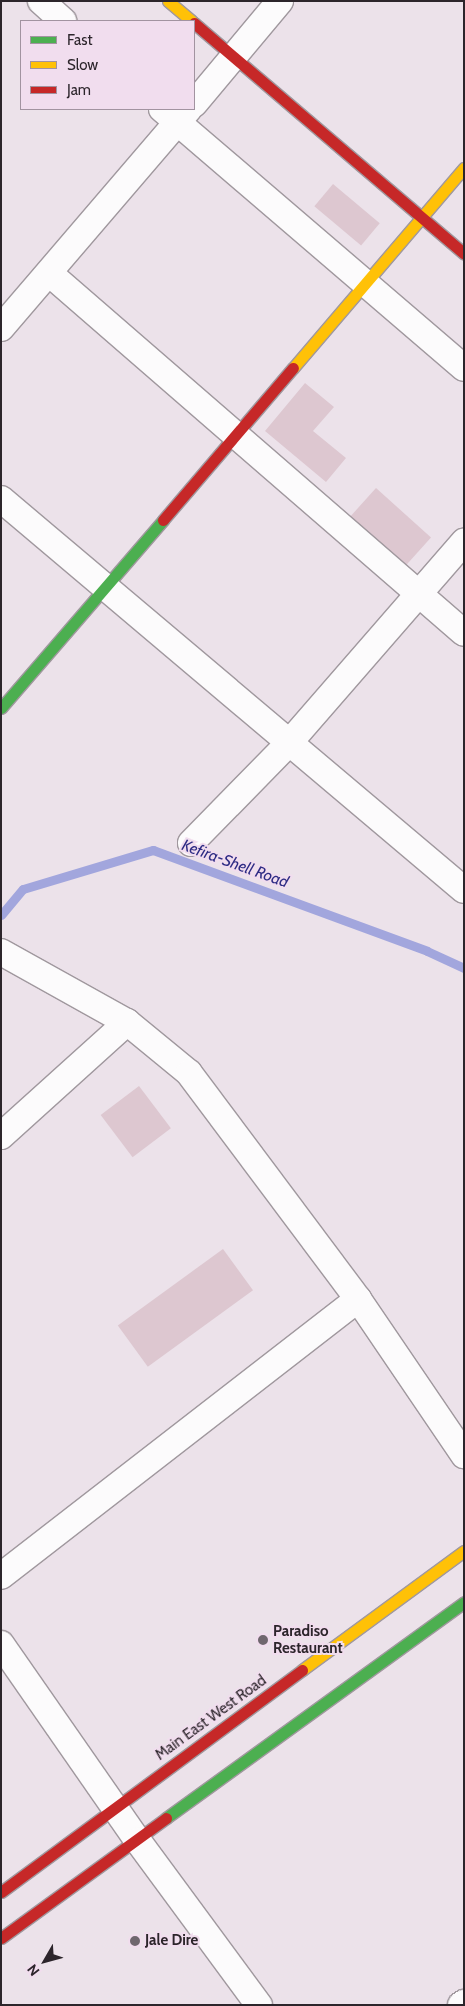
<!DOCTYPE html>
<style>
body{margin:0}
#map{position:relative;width:465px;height:2006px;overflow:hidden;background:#ece2ea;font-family:Cabin,sans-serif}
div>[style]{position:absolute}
.stream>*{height:9px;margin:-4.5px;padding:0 4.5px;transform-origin:4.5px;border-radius:4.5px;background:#a2a6dd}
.building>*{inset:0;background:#ddc7d0;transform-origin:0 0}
.roads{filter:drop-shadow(1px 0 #a0989e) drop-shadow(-1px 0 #a0989e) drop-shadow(0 1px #a0989e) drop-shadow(0 -1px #a0989e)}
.street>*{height:26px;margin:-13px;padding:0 13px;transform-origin:13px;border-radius:13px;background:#fcfbfc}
.fast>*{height:11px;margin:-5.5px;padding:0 5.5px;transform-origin:5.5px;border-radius:5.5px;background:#4caf50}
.slow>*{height:11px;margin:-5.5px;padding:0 5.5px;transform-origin:5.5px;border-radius:5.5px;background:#ffc107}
.jam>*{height:11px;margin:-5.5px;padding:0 5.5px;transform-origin:5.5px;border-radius:5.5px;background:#c62828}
.dots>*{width:14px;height:14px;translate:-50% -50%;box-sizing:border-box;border:2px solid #f1ddee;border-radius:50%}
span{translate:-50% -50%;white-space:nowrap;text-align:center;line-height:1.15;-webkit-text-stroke:4px #f1ddee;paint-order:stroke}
.poi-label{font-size:15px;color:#2c252b;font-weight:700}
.left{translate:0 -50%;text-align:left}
.street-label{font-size:15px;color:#2c252b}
.water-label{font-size:16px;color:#2e2c84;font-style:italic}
.frame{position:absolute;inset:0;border:2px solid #2c252b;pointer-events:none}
.legend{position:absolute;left:20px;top:20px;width:175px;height:90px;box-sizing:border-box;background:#f1ddee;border:1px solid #a293a0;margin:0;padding:6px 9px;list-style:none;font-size:15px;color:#2c252b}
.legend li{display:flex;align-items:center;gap:10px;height:25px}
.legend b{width:25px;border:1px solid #a293a0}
.north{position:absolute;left:20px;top:1936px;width:50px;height:50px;-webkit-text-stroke:4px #f1ddee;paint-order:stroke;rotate:232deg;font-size:14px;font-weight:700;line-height:20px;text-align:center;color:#2c252b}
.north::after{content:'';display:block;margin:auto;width:18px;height:22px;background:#2c252b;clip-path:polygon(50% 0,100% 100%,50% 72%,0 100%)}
</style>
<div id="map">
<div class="stream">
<div style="left:1px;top:915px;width:34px;rotate:-50deg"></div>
<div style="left:23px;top:889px;width:136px;rotate:-16.7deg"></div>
<div style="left:153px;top:850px;width:292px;rotate:20.2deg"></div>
<div style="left:427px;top:951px;width:41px;rotate:24.7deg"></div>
</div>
<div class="building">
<div style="left:333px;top:184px;width:61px;height:29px;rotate:40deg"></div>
<div style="clip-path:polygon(305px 383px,334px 407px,313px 431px,346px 458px,326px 482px,265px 431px)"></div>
<div style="left:376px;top:488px;width:74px;height:40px;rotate:42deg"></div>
<div style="left:139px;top:1086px;width:53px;height:48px;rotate:53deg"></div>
<div style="left:223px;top:1249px;width:51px;height:130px;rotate:54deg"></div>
</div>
<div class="roads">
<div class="street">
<div style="left:41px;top:1px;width:30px;rotate:42deg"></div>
<div style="left:194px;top:104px;width:134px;rotate:-50.1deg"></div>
<div style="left:162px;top:109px;width:398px;rotate:40.6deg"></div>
<div style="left:49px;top:273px;width:549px;rotate:40.94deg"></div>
<div style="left:1px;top:328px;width:289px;rotate:-49.4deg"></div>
<div style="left:1px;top:499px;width:606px;rotate:40.18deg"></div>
<div style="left:191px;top:843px;width:140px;rotate:-45.6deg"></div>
<div style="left:289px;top:743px;width:267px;rotate:-49deg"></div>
<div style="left:1px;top:952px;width:144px;rotate:29.1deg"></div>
<div style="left:127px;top:1022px;width:80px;rotate:39.4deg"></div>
<div style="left:189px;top:1073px;width:282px;rotate:53.2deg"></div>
<div style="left:358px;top:1299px;width:189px;rotate:55.8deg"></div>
<div style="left:1px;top:1136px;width:170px;rotate:-42.1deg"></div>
<div style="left:1px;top:1576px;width:452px;rotate:-37.8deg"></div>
<div style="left:1px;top:1644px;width:240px;rotate:55.2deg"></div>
<div style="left:138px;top:1841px;width:204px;rotate:53.6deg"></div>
<div style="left:461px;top:2005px;width:4px;rotate:-34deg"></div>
</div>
<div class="fast">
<div style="left:1px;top:708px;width:248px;rotate:-49.2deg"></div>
<div style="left:166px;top:1818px;width:368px;rotate:-35.9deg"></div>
</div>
<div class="slow">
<div style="left:168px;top:1px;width:31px;rotate:40deg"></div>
<div style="left:293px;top:368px;width:263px;rotate:-49.5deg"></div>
<div style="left:302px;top:1670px;width:201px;rotate:-36.3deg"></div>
</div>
<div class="jam">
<div style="left:194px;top:23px;width:355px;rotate:40.5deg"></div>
<div style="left:163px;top:520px;width:200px;rotate:-49.5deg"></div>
<div style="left:1px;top:1892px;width:374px;rotate:-36.4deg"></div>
<div style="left:1px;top:1938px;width:204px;rotate:-36deg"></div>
</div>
</div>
<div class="dots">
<div style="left:263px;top:1640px;background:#6f676e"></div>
<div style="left:135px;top:1941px;background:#6f676e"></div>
</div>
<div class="poi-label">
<span class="left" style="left:273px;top:1640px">Paradiso<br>Restaurant</span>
<span class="left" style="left:145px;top:1941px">Jale Dire</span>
</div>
<div class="street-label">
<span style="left:211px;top:1718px;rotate:-36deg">Main East West Road</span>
</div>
<div class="water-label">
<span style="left:235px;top:864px;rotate:20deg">Kefira-Shell Road</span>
</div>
<div class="frame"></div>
<ul class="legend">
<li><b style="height:6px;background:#4caf50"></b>Fast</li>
<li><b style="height:6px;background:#ffc107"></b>Slow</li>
<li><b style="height:6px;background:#c62828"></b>Jam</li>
</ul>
<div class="north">N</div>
</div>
